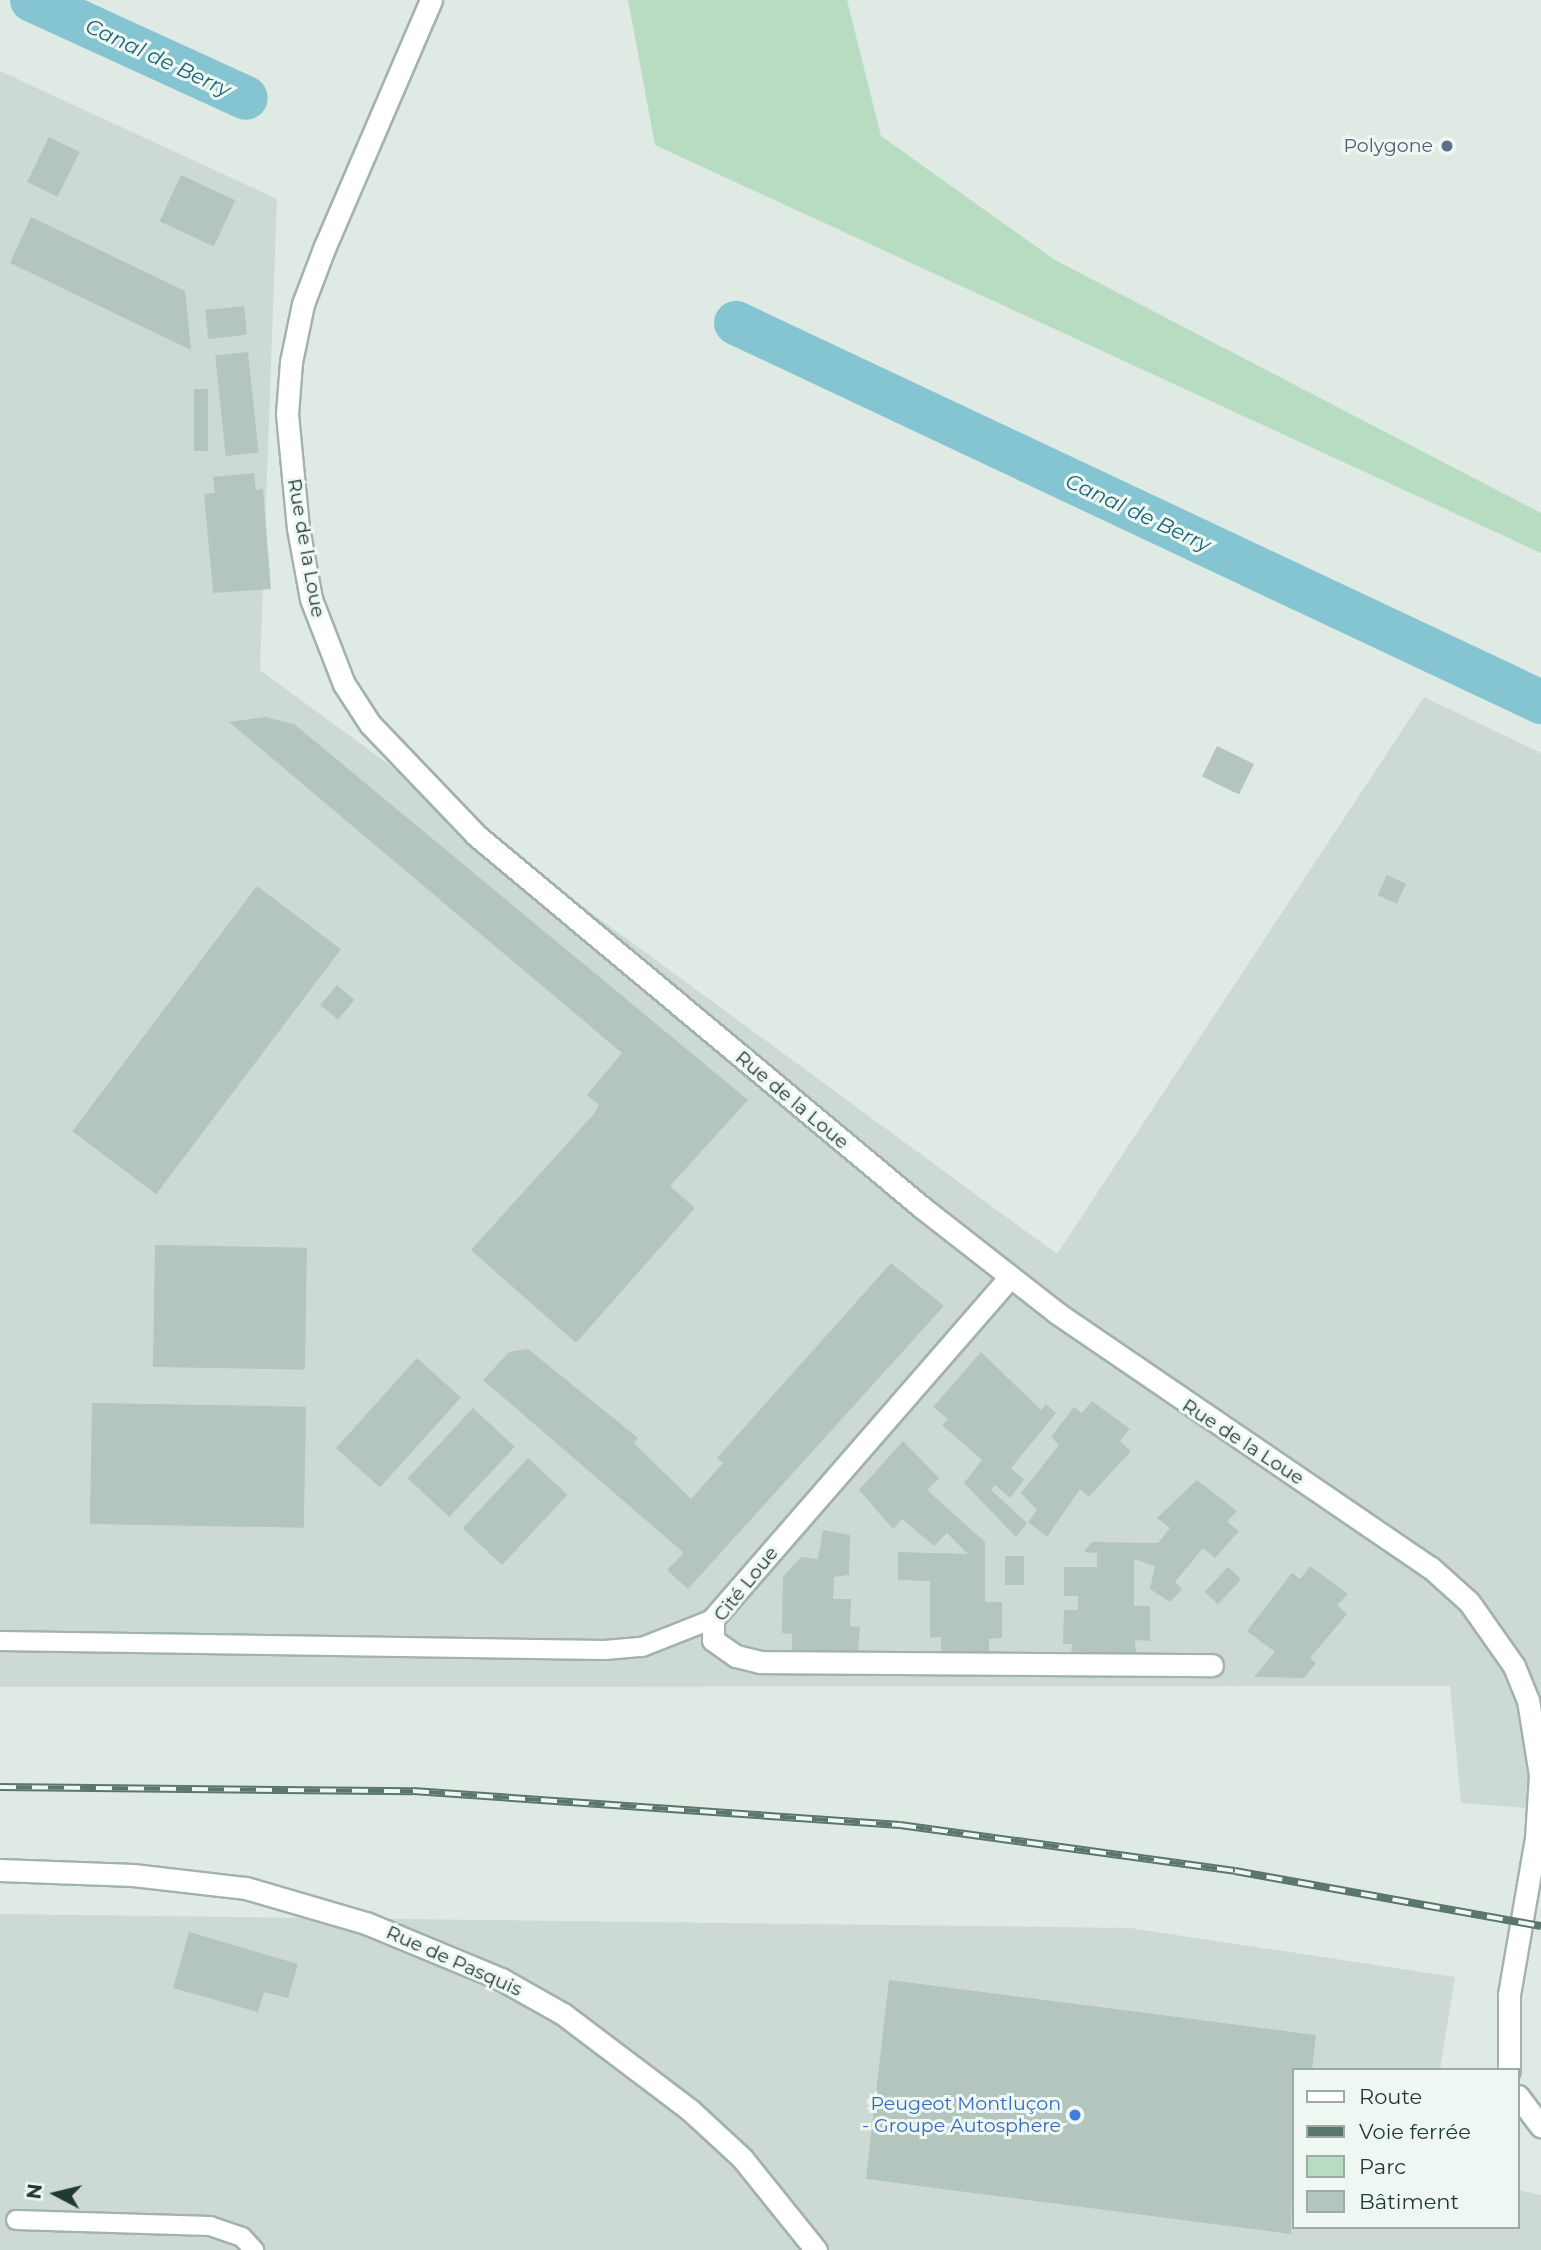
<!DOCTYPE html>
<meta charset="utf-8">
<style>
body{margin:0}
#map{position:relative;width:1541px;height:2250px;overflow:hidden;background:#dfeae5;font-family:Montserrat,sans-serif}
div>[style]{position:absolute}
.built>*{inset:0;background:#cddad4}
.green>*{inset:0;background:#b7dcc1}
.canal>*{height:44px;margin:-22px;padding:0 22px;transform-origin:22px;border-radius:22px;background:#85c5d1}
.building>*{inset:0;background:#b4c5be;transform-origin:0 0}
.roads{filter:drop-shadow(2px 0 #a2b2ac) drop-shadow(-2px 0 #a2b2ac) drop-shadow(0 2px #a2b2ac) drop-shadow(0 -2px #a2b2ac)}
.service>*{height:18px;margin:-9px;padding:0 9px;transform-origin:9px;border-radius:9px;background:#fff}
.minor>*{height:21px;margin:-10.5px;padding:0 10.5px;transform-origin:10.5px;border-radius:10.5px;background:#fff}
.secondary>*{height:21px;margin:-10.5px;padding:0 10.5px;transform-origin:10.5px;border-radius:10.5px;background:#fff}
.rail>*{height:8px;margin-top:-4px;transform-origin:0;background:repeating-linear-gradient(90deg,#eff7f3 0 16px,#5a766f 0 32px);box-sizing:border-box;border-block:2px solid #5a766f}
.dots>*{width:19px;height:19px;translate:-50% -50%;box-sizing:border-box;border:4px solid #eff7f3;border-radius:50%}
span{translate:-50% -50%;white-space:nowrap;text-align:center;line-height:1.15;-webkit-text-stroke:6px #eff7f3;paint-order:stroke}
.service-label{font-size:19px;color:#4e5e75}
.right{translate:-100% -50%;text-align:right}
.street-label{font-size:19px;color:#203a33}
.shop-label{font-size:19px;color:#366cbe}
.water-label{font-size:21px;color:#1a6676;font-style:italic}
.legend{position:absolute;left:1292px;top:2068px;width:228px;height:161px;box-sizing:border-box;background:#eff7f3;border:2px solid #9caba6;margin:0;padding:9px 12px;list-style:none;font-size:21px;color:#203a33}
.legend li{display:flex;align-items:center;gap:14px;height:35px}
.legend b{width:35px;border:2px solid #9caba6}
.north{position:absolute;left:21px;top:2159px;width:70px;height:70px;-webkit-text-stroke:5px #eff7f3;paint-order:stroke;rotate:277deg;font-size:19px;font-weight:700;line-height:28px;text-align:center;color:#203a33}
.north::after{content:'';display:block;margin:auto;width:24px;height:32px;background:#203a33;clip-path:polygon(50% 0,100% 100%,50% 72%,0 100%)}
</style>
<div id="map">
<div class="built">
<div style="clip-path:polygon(0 71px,277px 199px,260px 670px,1057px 1254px,1424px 697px,1541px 753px,1541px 1809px,1461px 1803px,1450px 1686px,0 1687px)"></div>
<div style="clip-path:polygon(0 1914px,1130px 1928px,1455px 1977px,1440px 2070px,1294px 2070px,1294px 2227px,1518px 2227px,1518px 2190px,1541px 2195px,1541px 2250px,0 2250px)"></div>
</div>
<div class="green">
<div style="clip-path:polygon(628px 0,847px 0,881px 136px,1055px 260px,1541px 513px,1541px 553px,655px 145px)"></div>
</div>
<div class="canal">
<div style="left:32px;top:0;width:235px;rotate:24.6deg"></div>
<div style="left:736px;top:323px;width:890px;rotate:25.21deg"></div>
</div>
<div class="building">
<div style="left:49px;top:137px;width:34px;height:50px;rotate:26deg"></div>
<div style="left:181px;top:175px;width:60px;height:51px;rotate:25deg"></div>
<div style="clip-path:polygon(31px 217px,185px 291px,191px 350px,10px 263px)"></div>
<div style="left:244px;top:306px;width:29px;height:39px;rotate:84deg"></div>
<div style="left:248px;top:352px;width:101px;height:33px;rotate:84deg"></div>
<div style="left:194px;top:389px;width:14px;height:62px"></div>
<div style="clip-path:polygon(254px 473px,256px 490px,263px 489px,271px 589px,213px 593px,204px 494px,215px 493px,213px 477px)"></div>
<div style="clip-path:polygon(265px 717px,294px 724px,748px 1100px,670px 1186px,695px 1208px,576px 1343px,471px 1250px,593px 1115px,599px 1105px,587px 1095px,622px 1053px,229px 722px)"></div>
<div style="left:1217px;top:746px;width:41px;height:34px;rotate:26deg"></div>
<div style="left:1387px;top:875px;width:21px;height:22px;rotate:25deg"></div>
<div style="left:257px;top:886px;width:105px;height:307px;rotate:37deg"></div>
<div style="left:337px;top:985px;width:23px;height:26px;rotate:40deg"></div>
<div style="left:155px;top:1245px;width:152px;height:122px;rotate:1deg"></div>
<div style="clip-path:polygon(891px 1263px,944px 1306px,688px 1589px,667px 1570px,684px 1553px,483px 1380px,509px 1352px,528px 1349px,638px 1438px,634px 1443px,691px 1499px,723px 1463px,717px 1458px)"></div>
<div style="clip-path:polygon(981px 1352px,1041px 1410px,1046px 1404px,1056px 1413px,1011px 1468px,1024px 1480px,1010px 1498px,995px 1485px,991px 1490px,1027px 1523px,1016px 1537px,964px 1483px,982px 1460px,942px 1425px,948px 1419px,933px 1407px)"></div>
<div style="left:417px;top:1358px;width:59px;height:121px;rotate:42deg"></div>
<div style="clip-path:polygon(1092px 1401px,1130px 1429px,1120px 1441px,1131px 1451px,1089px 1497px,1080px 1489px,1047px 1537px,1028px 1522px,1037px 1510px,1021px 1493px,1059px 1445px,1051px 1437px,1074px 1407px,1082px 1413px)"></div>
<div style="left:92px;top:1403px;width:214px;height:121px;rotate:1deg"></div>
<div style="left:473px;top:1408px;width:57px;height:96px;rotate:43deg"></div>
<div style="clip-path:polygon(903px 1441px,939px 1478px,927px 1490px,985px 1542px,985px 1602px,1002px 1602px,1002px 1638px,989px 1639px,989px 1651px,941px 1651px,941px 1637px,930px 1638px,930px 1581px,898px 1580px,898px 1552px,968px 1554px,947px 1533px,934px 1546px,902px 1519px,893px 1529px,859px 1490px)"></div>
<div style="left:528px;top:1458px;width:54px;height:96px;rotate:43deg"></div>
<div style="clip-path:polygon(1197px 1480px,1237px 1511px,1227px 1522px,1239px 1531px,1215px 1558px,1203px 1548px,1175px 1582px,1182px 1589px,1170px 1602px,1150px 1589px,1155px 1566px,1134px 1559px,1134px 1606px,1150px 1606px,1150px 1641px,1135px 1640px,1136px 1653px,1071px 1653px,1072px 1644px,1063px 1644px,1064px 1610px,1078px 1610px,1078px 1596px,1064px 1596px,1064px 1567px,1097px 1567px,1097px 1553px,1084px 1552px,1092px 1542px,1158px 1543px,1170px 1528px,1157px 1518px)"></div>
<div style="clip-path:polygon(823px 1530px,850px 1535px,849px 1575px,834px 1577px,833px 1599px,851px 1599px,850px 1626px,860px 1627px,858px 1651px,792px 1650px,792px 1634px,782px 1633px,783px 1577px,801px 1557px,818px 1559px)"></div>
<div style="left:1005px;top:1556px;width:19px;height:29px"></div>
<div style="clip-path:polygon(1310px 1566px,1348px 1594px,1337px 1605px,1347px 1614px,1310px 1658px,1316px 1663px,1304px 1678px,1254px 1677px,1275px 1652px,1247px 1631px,1292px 1573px,1300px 1579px)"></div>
<div style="left:1228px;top:1567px;width:18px;height:34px;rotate:43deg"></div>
<div style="clip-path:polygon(189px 1932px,298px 1964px,288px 1998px,264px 1992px,258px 2012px,173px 1988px)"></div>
<div style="clip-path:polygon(889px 1980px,1316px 2035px,1312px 2070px,1294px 2070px,1291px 2234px,866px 2179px)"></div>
</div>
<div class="roads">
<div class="service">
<div style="left:0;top:1641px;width:605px;rotate:0.85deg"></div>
<div style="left:605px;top:1650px;width:37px;rotate:-5deg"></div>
<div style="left:642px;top:1647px;width:76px;rotate:-21.5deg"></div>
<div style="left:16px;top:2220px;width:194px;rotate:1.8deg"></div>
<div style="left:210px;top:2226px;width:34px;rotate:19deg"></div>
<div style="left:242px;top:2237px;width:18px;rotate:47deg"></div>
</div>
<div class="minor">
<div style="left:431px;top:0;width:268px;rotate:113.3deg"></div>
<div style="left:325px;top:246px;width:62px;rotate:110.8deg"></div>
<div style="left:303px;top:304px;width:59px;rotate:101.7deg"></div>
<div style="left:291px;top:362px;width:52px;rotate:94.4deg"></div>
<div style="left:287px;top:414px;width:115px;rotate:84.5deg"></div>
<div style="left:298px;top:528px;width:72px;rotate:79.6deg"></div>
<div style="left:311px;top:599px;width:91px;rotate:68.8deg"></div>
<div style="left:344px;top:684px;width:48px;rotate:57deg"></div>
<div style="left:370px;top:724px;width:153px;rotate:46.3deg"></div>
<div style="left:476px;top:835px;width:584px;rotate:39.86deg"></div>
<div style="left:924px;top:1209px;width:169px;rotate:38deg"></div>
<div style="left:1057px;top:1313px;width:451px;rotate:34.3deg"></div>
<div style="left:1430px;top:1567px;width:52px;rotate:41.9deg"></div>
<div style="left:1469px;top:1602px;width:78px;rotate:54.9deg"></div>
<div style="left:1514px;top:1666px;width:37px;rotate:68deg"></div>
<div style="left:1528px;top:1700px;width:76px;rotate:80.9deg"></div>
<div style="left:1540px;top:1775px;width:63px;rotate:93.6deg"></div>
<div style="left:1536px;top:1838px;width:159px;rotate:99.8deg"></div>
<div style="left:1509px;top:1995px;width:75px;rotate:90deg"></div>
<div style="left:1010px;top:1277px;width:453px;rotate:131deg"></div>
<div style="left:713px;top:1619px;width:21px;rotate:90deg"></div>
<div style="left:713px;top:1640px;width:28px;rotate:35deg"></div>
<div style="left:736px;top:1656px;width:25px;rotate:14deg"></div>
<div style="left:760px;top:1662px;width:452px;rotate:0.4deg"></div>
<div style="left:1518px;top:2096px;width:38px;rotate:53deg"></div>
</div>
<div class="secondary">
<div style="left:0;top:1870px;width:133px;rotate:2.2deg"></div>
<div style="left:133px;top:1875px;width:114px;rotate:6.6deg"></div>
<div style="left:246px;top:1888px;width:125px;rotate:16.3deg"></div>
<div style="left:366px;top:1923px;width:146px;rotate:22.5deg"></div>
<div style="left:501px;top:1979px;width:71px;rotate:29.4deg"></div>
<div style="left:563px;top:2014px;width:159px;rotate:37.1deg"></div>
<div style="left:690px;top:2110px;width:71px;rotate:42.7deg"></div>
<div style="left:742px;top:2158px;width:118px;rotate:51.2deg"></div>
</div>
</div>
<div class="rail">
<div style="left:0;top:1787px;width:413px;rotate:0.6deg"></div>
<div style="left:413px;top:1791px;width:488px;rotate:4deg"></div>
<div style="left:900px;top:1825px;width:338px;rotate:7.8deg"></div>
<div style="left:1235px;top:1871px;width:311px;rotate:10.2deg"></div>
</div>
<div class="dots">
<div style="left:1447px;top:146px;background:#5c6f8a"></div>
<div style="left:1075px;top:2115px;background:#3f7fe0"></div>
</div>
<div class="service-label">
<span class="right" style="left:1433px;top:146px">Polygone</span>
</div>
<div class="street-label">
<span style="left:306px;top:548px;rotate:80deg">Rue de la Loue</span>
<span style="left:792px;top:1100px;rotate:40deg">Rue de la Loue</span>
<span style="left:1243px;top:1442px;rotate:33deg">Rue de la Loue</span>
<span style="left:746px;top:1584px;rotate:-51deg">Cité Loue</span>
<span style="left:454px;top:1961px;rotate:24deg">Rue de Pasquis</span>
</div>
<div class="shop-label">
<span class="right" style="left:1061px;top:2115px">Peugeot Montluçon<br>- Groupe Autosphere</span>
</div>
<div class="water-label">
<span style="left:158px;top:58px;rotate:25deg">Canal de Berry</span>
<span style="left:1138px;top:513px;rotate:25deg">Canal de Berry</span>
</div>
<ul class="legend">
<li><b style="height:9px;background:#fff"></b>Route</li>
<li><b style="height:9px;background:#5a766f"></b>Voie ferrée</li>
<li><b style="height:19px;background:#b7dcc1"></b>Parc</li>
<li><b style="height:19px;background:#b4c5be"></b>Bâtiment</li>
</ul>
<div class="north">N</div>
</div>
